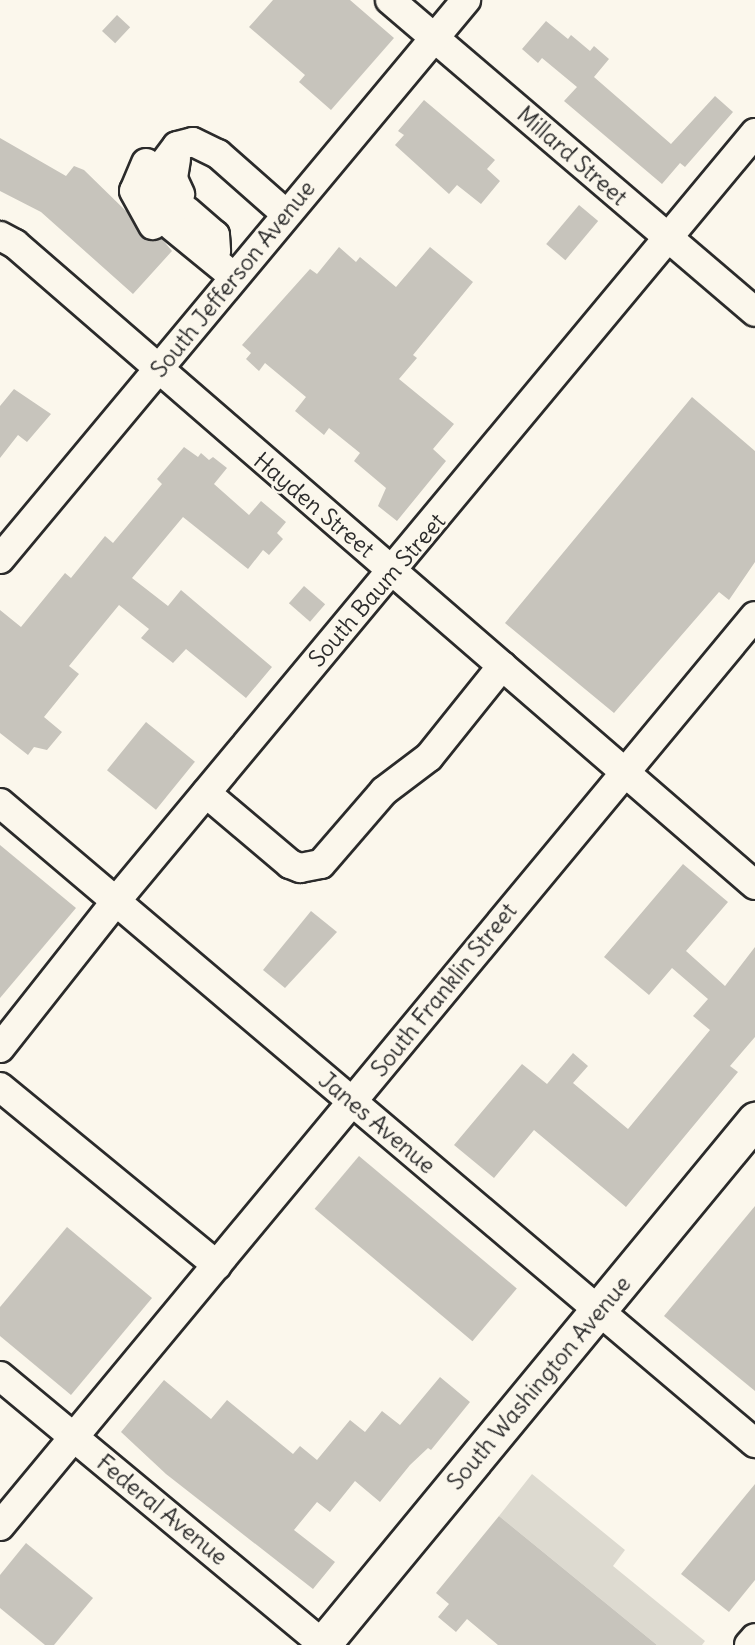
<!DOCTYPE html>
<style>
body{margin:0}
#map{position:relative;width:755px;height:1645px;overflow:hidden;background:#fbf7ec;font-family:Delius,sans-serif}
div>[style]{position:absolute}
.green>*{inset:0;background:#dddad0}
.building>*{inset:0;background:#c7c4bc;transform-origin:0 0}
.roads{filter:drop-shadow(2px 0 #2b2b2b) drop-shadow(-2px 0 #2b2b2b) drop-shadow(0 2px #2b2b2b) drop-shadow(0 -2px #2b2b2b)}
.minor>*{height:28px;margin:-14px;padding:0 14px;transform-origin:14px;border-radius:14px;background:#fbf7ec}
.major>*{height:35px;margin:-17.5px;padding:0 17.5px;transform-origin:17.5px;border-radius:17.5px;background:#fbf7ec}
span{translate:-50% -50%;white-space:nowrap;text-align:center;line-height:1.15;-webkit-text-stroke:5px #fbf7ec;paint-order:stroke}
.street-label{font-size:23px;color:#2b2b2b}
</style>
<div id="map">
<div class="green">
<div style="clip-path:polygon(532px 1474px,625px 1550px,613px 1566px,705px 1641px,702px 1645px,657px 1645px,499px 1516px)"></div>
</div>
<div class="building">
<div style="clip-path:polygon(273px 0,350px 0,394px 38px,331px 110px,299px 82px,305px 75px,249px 27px)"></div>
<div style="left:117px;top:15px;width:18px;height:22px;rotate:43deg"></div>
<div style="clip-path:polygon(546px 21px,568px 39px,571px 35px,590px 51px,594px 46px,609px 59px,594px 77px,671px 144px,715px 96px,733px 112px,685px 167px,680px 163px,662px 184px,564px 101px,577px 87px,542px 58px,538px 63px,522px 49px)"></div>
<div style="clip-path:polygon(424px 100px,495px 160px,487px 169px,500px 181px,481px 204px,457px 185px,449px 194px,395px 145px,404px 135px,398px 131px)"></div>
<div style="clip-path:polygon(0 138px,66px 176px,74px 166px,84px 170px,127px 212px,144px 239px,162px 239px,172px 251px,133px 294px,41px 212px,0 191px)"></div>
<div style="left:579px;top:205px;width:25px;height:51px;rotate:40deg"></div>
<div style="clip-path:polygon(339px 247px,356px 262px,360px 257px,396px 287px,430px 247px,473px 282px,413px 355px,417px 358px,399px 379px,454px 424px,433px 449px,446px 461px,397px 521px,378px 506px,386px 488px,354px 461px,360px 453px,329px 428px,324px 435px,295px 411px,306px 397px,265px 363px,259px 371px,246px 359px,251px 353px,242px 345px,310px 269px,317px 274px)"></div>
<div style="clip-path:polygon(14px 389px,51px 414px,27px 442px,18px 435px,0 458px,0 406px)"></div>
<div style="clip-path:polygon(692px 397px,755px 451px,755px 562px,729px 600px,719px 592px,614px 713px,505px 623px)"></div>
<div style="clip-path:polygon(184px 447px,198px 457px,201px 453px,209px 460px,213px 457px,227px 468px,214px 484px,249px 515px,261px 501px,286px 522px,277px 533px,283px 539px,269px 555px,263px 550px,248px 569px,183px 517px,132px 578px,168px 606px,181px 590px,272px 667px,246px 698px,186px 649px,173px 663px,141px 638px,149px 629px,119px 605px,69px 666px,79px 674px,44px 717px,62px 732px,47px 750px,34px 747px,28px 755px,0 733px,0 610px,21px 627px,65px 573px,71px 578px,105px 536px,113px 543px,162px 484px,157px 479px)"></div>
<div style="left:304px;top:586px;width:28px;height:23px;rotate:41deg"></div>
<div style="left:146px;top:722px;width:63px;height:62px;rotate:39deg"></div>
<div style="clip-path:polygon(0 845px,76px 908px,0 998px)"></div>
<div style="clip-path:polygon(683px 864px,728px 902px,686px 951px,725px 986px,755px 947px,755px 1037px,730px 1066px,738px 1072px,626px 1207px,534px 1130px,494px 1178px,454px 1145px,522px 1064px,547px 1084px,573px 1053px,588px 1066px,573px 1083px,628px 1129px,710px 1030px,693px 1016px,708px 999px,672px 968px,649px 995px,604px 957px)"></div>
<div style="clip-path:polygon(311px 911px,337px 932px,285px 988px,263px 970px)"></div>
<div style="left:359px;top:1156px;width:206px;height:69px;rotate:40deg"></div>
<div style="clip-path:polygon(755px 1206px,755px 1391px,664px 1316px)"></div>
<div style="clip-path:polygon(67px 1227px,152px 1298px,71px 1395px,0 1336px,0 1307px)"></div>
<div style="clip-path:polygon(440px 1377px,470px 1402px,431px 1450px,428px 1448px,410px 1465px,380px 1502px,355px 1481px,330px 1512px,317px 1502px,294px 1530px,335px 1562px,313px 1589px,166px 1474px,121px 1432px,164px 1380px,211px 1419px,227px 1400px,293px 1454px,300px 1446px,317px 1460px,350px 1420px,365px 1432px,382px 1411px,400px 1425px)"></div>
<div style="clip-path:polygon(755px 1484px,755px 1580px,729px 1612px,681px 1574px)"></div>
<div style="clip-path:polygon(499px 1516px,657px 1645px,498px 1645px,467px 1619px,456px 1632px,438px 1617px,449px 1604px,436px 1593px)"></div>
<div style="clip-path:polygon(26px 1543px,93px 1598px,54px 1645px,45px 1645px,0 1608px,0 1575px)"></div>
</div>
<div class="roads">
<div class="minor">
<div style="left:390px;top:0;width:480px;rotate:40.5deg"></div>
<div style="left:176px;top:159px;width:20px;rotate:99deg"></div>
<div style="left:173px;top:179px;width:17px;rotate:65deg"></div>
<div style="left:146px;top:163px;width:30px;rotate:113deg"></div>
<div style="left:134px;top:191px;width:39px;rotate:61deg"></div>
<div style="left:167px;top:208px;width:22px;rotate:-129deg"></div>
<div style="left:153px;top:191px;width:17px;rotate:-80deg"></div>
<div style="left:156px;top:174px;width:35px;rotate:-53deg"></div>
<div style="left:177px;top:146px;width:16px;rotate:-14deg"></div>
<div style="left:193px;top:142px;width:28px;rotate:26deg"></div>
<div style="left:218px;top:154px;width:91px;rotate:41.4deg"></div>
<div style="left:187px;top:211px;width:37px;rotate:41deg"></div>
<div style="left:215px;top:235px;width:16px;rotate:86deg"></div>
<div style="left:173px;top:227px;width:79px;rotate:39.3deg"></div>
<div style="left:0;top:236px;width:17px;rotate:28deg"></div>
<div style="left:15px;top:244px;width:979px;rotate:40.9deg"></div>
<div style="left:0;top:559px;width:728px;rotate:-50.18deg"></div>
<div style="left:206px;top:793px;width:110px;rotate:40.2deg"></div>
<div style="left:290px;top:864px;width:11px;rotate:22deg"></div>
<div style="left:300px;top:868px;width:21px;rotate:-11deg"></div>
<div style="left:321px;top:864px;width:96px;rotate:-49.2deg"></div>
<div style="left:384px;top:791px;width:56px;rotate:-37.1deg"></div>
<div style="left:429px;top:757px;width:117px;rotate:-51.3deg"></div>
<div style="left:0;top:803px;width:990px;rotate:40.29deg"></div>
<div style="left:0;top:1048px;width:187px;rotate:-51.7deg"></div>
<div style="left:116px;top:901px;width:999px;rotate:-50.24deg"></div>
<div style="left:0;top:1087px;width:281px;rotate:39.4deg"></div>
<div style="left:0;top:1376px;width:421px;rotate:39.7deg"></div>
<div style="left:0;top:1526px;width:1182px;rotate:-50.32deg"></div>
<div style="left:749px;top:1645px;width:9px;rotate:-49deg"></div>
</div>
<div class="major">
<div style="left:322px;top:1645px;width:681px;rotate:-50.49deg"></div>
</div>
</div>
<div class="street-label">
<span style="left:572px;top:156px;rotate:41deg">Millard Street</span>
<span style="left:233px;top:279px;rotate:-51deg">South Jefferson Avenue</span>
<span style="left:314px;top:505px;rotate:40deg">Hayden Street</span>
<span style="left:377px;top:590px;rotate:-49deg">South Baum Street</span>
<span style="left:444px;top:990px;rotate:-51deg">South Franklin Street</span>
<span style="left:377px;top:1123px;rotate:40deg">Janes Avenue</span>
<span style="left:539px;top:1383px;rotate:-50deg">South Washington Avenue</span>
<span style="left:162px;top:1510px;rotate:39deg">Federal Avenue</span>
</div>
</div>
